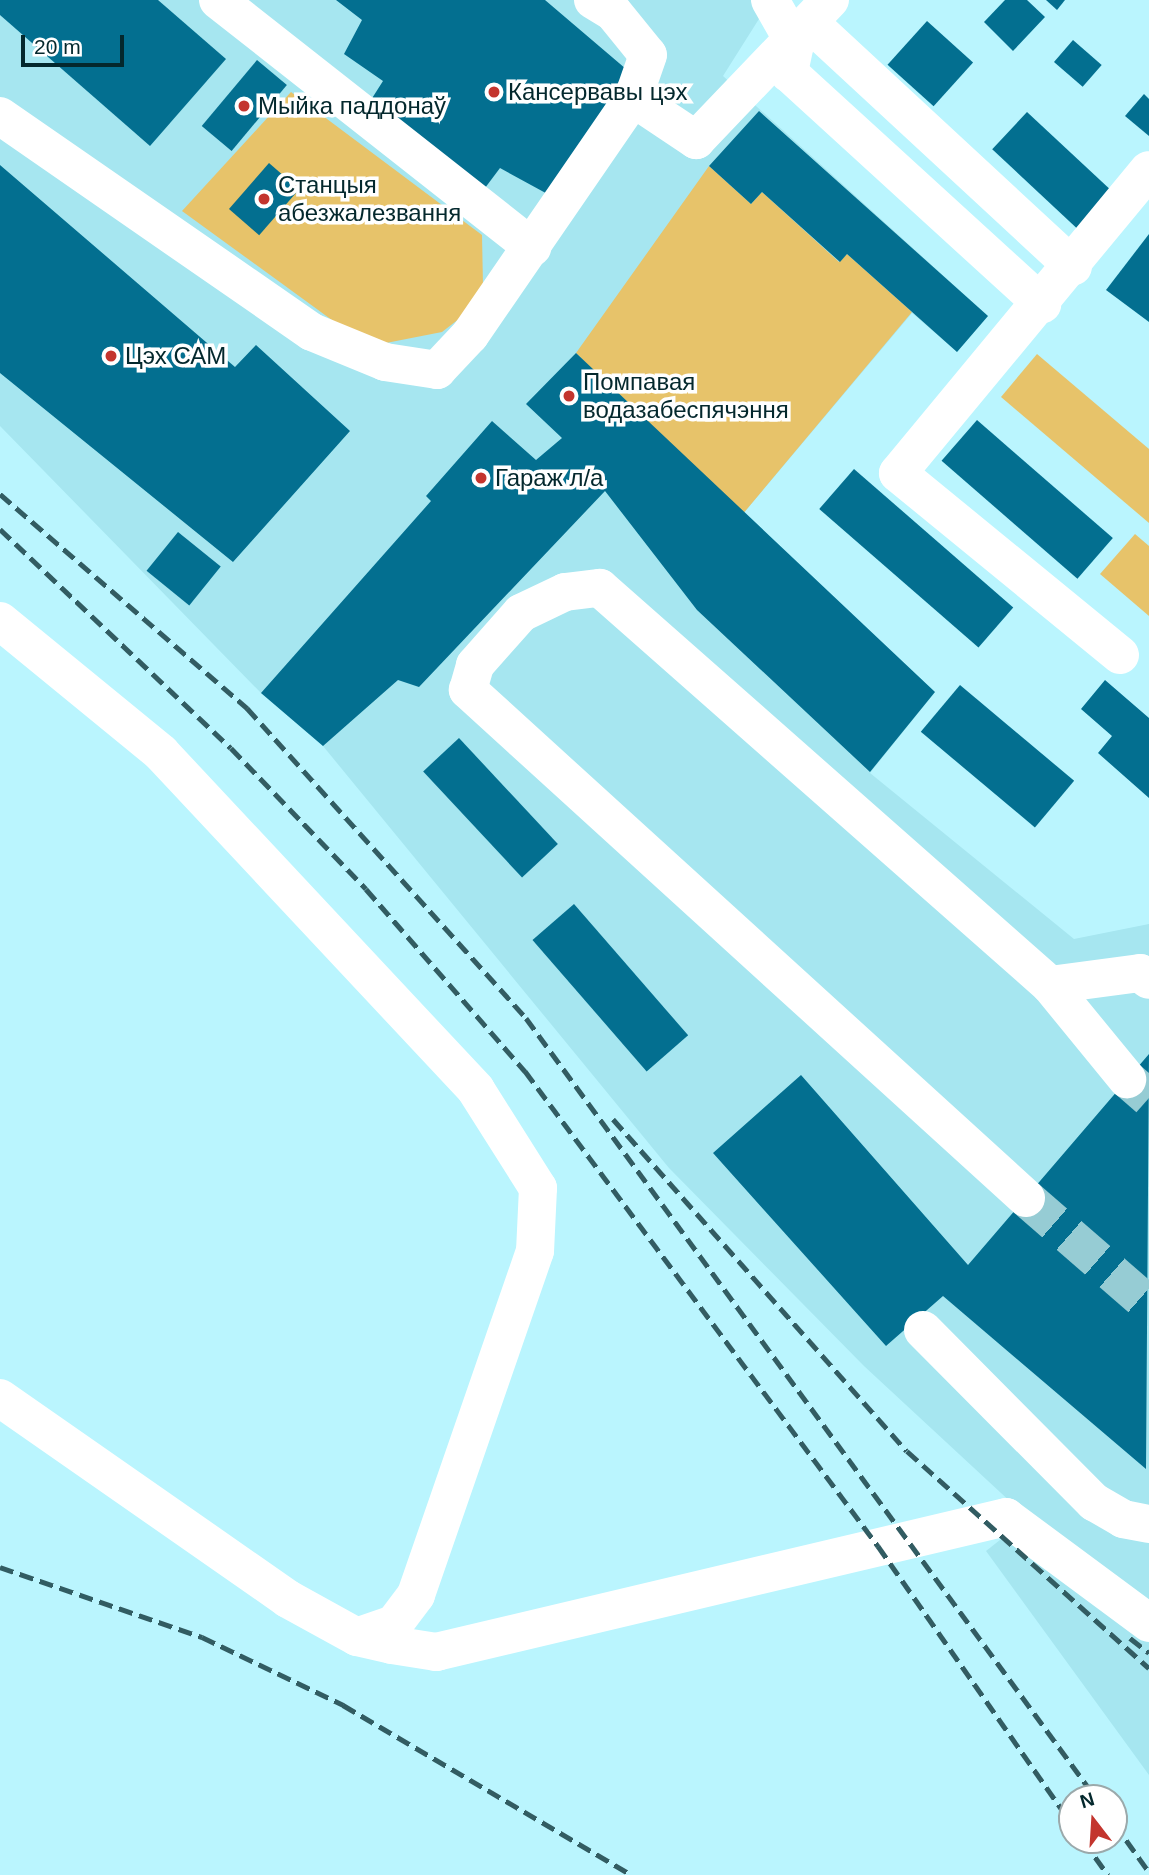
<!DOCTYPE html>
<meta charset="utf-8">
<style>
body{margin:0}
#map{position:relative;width:1149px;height:1875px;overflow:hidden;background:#baf5fe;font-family:Arial,sans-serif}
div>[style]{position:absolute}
.built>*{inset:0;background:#a6e6f0}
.green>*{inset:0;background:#e7c36a}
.building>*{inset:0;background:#036f90;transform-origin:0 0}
.minor-tunnel>*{height:38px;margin-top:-19px;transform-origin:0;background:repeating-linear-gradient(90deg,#96ccd4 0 38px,transparent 0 57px)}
.minor>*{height:38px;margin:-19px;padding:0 19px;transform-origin:19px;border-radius:19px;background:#fff}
.rail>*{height:5px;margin-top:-2.5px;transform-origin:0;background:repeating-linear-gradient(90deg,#325c62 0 14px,transparent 0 21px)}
.dots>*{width:19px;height:19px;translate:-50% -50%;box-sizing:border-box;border:4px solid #fff;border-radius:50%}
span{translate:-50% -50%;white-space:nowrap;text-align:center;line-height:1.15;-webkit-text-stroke:7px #fff;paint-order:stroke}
.poi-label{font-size:24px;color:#04282d}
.left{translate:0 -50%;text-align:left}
.north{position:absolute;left:1058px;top:1784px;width:70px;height:70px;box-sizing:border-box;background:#fff;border:2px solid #9ba9ab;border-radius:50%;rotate:343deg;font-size:19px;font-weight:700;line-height:28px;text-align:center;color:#04282d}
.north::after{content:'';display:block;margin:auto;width:24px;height:32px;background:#c3352e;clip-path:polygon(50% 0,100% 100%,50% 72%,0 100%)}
.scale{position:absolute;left:21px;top:35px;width:103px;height:32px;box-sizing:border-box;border:4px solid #04282d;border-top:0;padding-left:9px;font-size:21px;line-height:24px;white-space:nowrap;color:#04282d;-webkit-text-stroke:5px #fff;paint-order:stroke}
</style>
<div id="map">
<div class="built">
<div style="clip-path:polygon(0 0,771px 0,723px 76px,988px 316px,957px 352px,912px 313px,742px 515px,935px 692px,870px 773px,1074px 939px,1149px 924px,1149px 1775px,986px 1551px,1028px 1518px,864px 1366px,669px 1168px,323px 746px,261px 693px,0 426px)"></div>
</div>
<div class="green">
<div style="clip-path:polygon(291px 92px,482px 235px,483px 286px,473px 308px,442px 332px,386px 343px,336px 323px,182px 211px)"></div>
<div style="clip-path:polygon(709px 166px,751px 204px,762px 192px,839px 262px,847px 254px,912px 312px,742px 515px,576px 353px)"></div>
<div style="clip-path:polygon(1037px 354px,1149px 449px,1149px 523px,1001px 397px)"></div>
<div style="clip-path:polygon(1135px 534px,1149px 546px,1149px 616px,1100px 574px)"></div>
</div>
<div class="building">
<div style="clip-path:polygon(0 0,158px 0,226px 59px,150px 146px,0 15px)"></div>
<div style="clip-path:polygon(336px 0,545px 0,626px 69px,553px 197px,500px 168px,482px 192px,369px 103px,383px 81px,344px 54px,362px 20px)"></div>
<div style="clip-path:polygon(1005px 0,1027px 0,1045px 17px,1013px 51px,984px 22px)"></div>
<div style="clip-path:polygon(1046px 0,1065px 0,1057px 10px)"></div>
<div style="left:927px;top:21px;width:62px;height:59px;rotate:42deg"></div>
<div style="left:1073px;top:40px;width:38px;height:29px;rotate:41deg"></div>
<div style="left:257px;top:60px;width:39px;height:86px;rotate:40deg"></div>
<div style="clip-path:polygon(1144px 94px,1149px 99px,1149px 136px,1125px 116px)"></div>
<div style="clip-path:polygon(759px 111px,988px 316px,957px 352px,847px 254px,840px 262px,762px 192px,751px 204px,709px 166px)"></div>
<div style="left:1027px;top:112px;width:116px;height:51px;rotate:43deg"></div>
<div style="left:269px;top:163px;width:40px;height:61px;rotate:41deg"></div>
<div style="clip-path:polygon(0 165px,235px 367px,256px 345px,350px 431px,233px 562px,0 373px)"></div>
<div style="clip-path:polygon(1149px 234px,1149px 322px,1106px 290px)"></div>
<div style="clip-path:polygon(576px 353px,935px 692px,870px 772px,697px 610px,605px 491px,419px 687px,398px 680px,323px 746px,261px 693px,431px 501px,426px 496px,492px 421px,536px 460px,562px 438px,526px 404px)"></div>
<div style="left:977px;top:420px;width:180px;height:54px;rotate:41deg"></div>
<div style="left:854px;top:469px;width:211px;height:53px;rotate:41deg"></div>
<div style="left:178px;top:532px;width:55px;height:50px;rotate:39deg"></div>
<div style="clip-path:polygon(1105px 680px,1149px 718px,1149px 798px,1098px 753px,1112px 736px,1081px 709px)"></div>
<div style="left:960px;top:685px;width:149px;height:61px;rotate:40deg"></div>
<div style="left:459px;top:738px;width:145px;height:49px;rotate:47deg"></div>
<div style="left:574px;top:904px;width:174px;height:55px;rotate:49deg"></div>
<div style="clip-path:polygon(1149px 1054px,1146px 1469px,943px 1296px,886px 1346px,713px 1153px,801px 1075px,968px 1265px)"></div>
</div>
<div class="minor-tunnel">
<div style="left:1127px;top:1079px;width:29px;rotate:41deg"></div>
<div style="left:1026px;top:1198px;width:163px;rotate:41deg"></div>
</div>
<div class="minor">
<div style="left:218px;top:0;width:400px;rotate:38.2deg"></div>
<div style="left:593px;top:0;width:23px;rotate:31deg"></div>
<div style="left:613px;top:12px;width:55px;rotate:50.9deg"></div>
<div style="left:648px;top:55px;width:46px;rotate:109.2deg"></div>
<div style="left:770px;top:0;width:51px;rotate:60.4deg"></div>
<div style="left:795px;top:44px;width:30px;rotate:102deg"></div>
<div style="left:789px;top:73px;width:343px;rotate:42.4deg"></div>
<div style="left:811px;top:24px;width:357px;rotate:42.8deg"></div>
<div style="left:0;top:116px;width:379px;rotate:34.7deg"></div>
<div style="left:312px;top:332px;width:79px;rotate:22.3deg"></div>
<div style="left:385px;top:362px;width:53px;rotate:8.7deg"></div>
<div style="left:437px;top:370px;width:48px;rotate:-46.7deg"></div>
<div style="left:470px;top:335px;width:288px;rotate:-55.5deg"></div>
<div style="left:633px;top:98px;width:76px;rotate:33.7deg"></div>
<div style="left:696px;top:140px;width:194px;rotate:-46.3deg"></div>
<div style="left:0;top:621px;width:208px;rotate:39.3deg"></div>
<div style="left:161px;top:753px;width:461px;rotate:46.9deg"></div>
<div style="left:476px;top:1090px;width:116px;rotate:57.7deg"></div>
<div style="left:538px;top:1188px;width:63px;rotate:92.7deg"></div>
<div style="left:535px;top:1251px;width:364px;rotate:109.1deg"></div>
<div style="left:416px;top:1595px;width:36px;rotate:127deg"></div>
<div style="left:394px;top:1624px;width:39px;rotate:161deg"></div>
<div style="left:1120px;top:655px;width:287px;rotate:-140.7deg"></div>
<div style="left:898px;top:473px;width:393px;rotate:-50.4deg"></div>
<div style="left:1050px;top:985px;width:122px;rotate:50.7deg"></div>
<div style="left:1026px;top:1198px;width:755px;rotate:-137.69deg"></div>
<div style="left:468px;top:690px;width:26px;rotate:-74deg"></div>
<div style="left:475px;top:665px;width:69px;rotate:-48.5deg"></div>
<div style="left:521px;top:613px;width:49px;rotate:-25.5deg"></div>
<div style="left:565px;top:592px;width:35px;rotate:-7deg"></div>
<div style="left:600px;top:588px;width:600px;rotate:41.42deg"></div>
<div style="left:1050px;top:985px;width:91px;rotate:-7.6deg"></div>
<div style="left:1140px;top:973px;width:11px;rotate:38deg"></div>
<div style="left:923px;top:1330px;width:243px;rotate:45.2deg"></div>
<div style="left:1094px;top:1502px;width:34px;rotate:30deg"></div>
<div style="left:1123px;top:1519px;width:26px;rotate:11deg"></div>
<div style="left:0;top:1398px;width:351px;rotate:34.9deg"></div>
<div style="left:288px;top:1599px;width:79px;rotate:28.8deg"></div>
<div style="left:357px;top:1637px;width:36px;rotate:13deg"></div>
<div style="left:392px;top:1645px;width:45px;rotate:9deg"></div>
<div style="left:436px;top:1652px;width:586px;rotate:-13.32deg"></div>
<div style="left:1006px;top:1517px;width:178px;rotate:36.5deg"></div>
</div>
<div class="rail">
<div style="left:0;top:494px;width:327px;rotate:40.9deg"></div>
<div style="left:247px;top:708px;width:417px;rotate:48deg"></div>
<div style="left:526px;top:1018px;width:966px;rotate:53.84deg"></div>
<div style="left:0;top:529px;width:318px;rotate:43.5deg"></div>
<div style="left:231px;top:748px;width:195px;rotate:46.2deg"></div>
<div style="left:366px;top:889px;width:242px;rotate:48.9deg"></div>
<div style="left:525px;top:1071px;width:592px;rotate:53.38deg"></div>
<div style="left:878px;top:1546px;width:339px;rotate:55.1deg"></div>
<div style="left:613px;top:1119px;width:443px;rotate:48.5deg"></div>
<div style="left:907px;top:1451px;width:325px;rotate:41.9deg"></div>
<div style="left:0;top:1567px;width:214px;rotate:19.1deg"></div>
<div style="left:202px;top:1637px;width:157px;rotate:25.7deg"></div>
<div style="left:343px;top:1705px;width:335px;rotate:30.5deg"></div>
<div style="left:1130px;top:1638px;width:24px;rotate:38deg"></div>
<div style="left:1114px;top:1823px;width:60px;rotate:54.5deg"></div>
<div style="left:1083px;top:1840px;width:43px;rotate:54.5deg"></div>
</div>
<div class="dots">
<div style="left:494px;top:92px;background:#c3352e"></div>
<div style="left:244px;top:106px;background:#c3352e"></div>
<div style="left:264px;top:199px;background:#c3352e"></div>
<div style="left:111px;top:356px;background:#c3352e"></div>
<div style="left:569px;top:396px;background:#c3352e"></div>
<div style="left:481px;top:478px;background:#c3352e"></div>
</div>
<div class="poi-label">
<span class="left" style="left:508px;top:92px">Кансервавы цэх</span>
<span class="left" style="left:258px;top:106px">Мыйка паддонаў</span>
<span class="left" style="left:278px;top:199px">Станцыя<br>абезжалезвання</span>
<span class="left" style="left:125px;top:356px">Цэх САМ</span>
<span class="left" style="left:583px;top:396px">Помпавая<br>водазабеспячэння</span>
<span class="left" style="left:495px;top:478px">Гараж л/а</span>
</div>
<div class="north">N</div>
<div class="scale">20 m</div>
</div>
